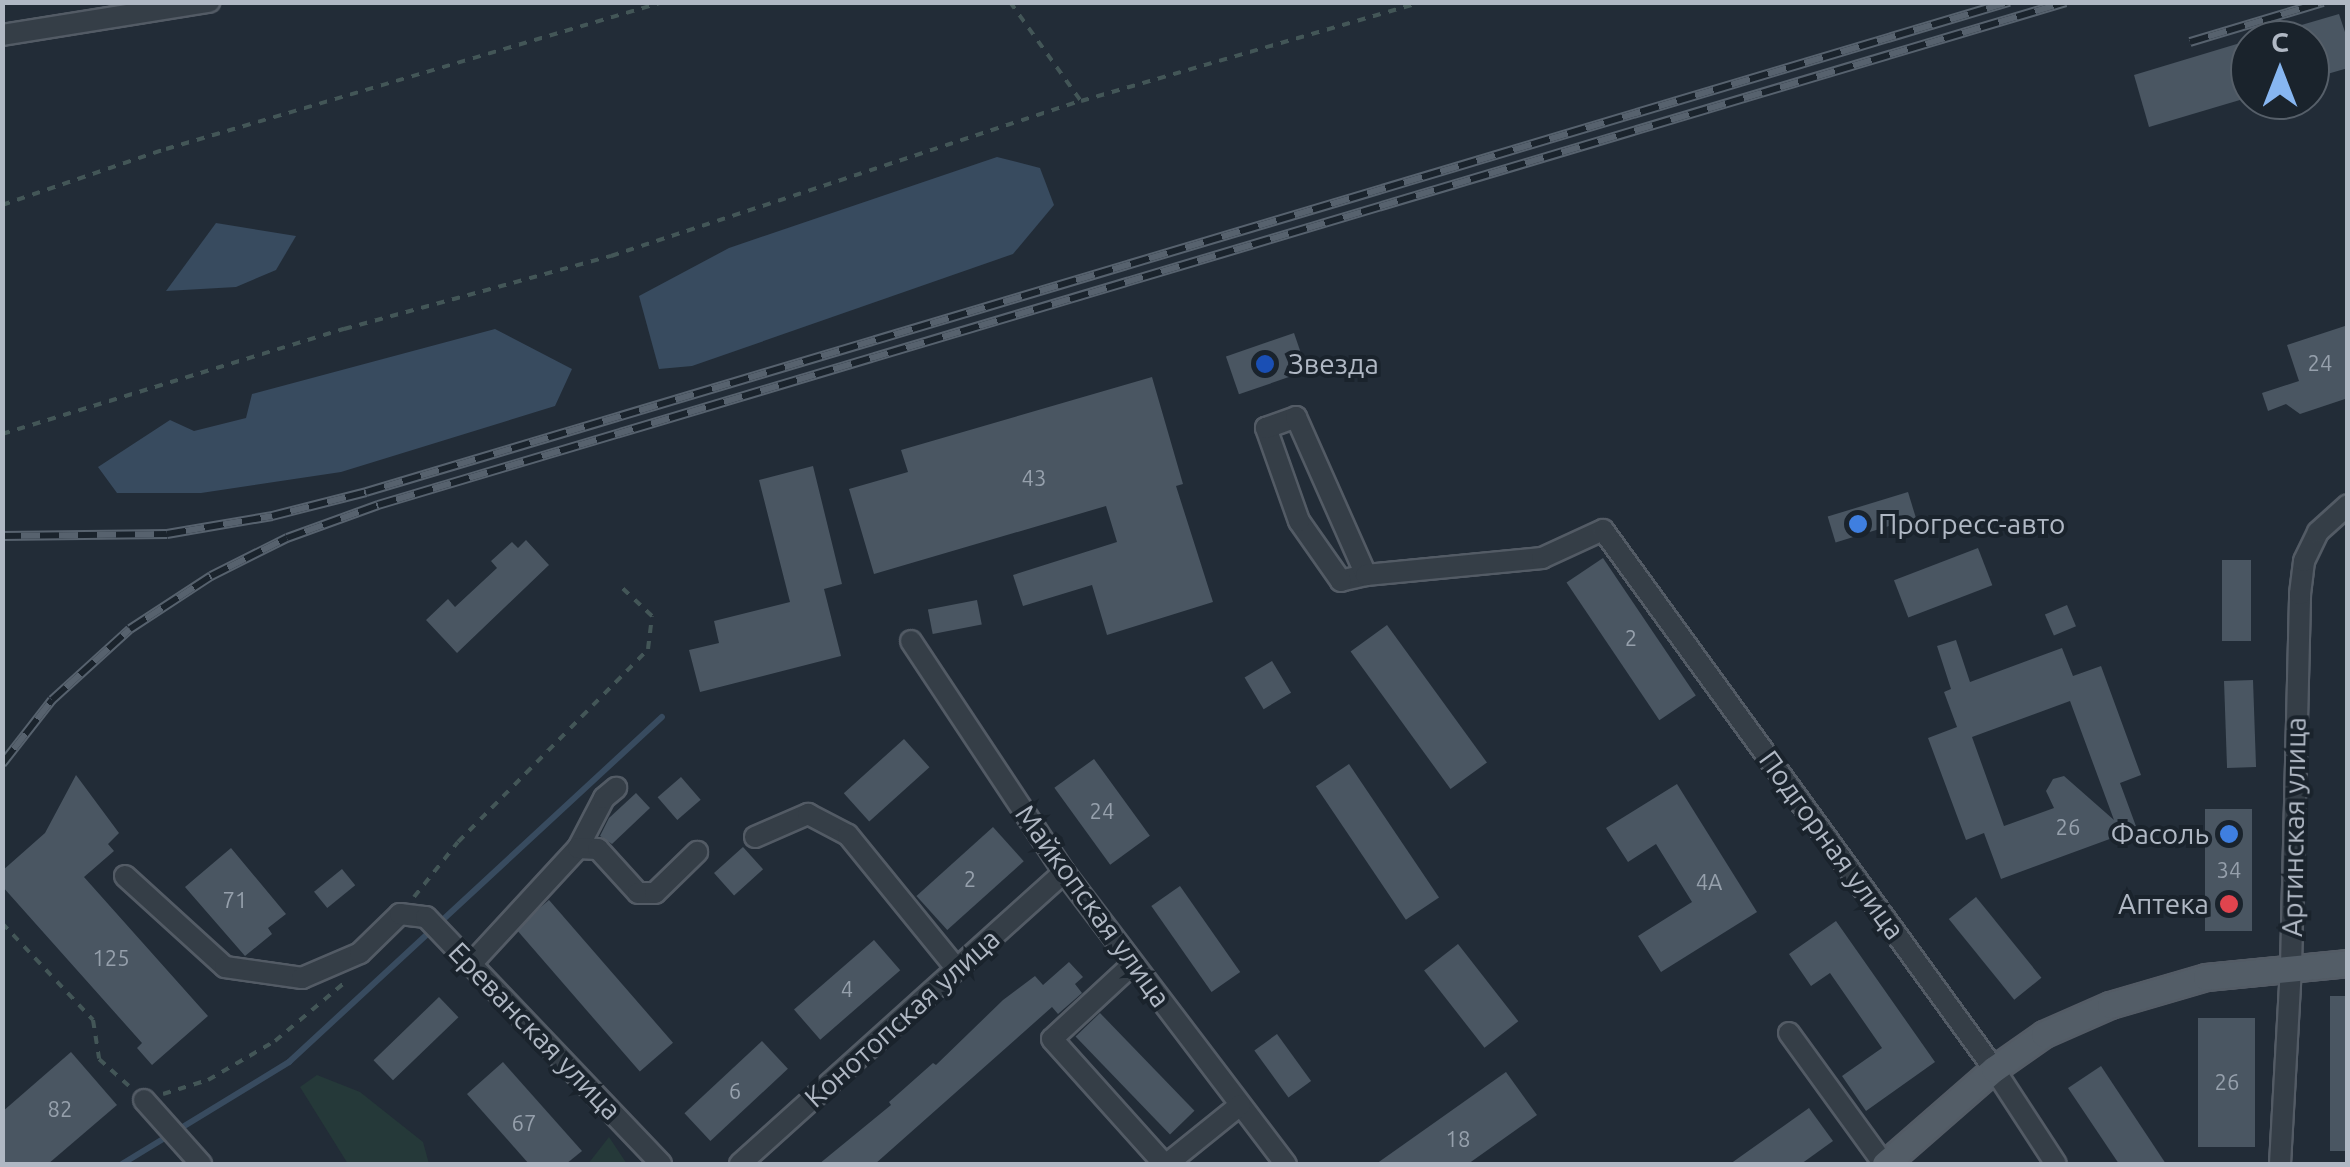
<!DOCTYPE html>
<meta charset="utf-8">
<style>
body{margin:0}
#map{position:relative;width:2350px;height:1167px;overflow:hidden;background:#222c37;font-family:Ubuntu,sans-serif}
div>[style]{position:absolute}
.green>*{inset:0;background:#253939}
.water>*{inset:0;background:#384b5f}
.stream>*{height:6px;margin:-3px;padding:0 3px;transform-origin:3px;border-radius:3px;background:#384b5f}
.building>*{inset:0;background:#4a5662;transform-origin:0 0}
.path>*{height:4px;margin-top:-2px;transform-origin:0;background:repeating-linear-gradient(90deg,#435657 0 8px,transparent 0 16px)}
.roads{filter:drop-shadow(2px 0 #535b65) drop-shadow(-2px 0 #535b65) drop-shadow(0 2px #535b65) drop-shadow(0 -2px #535b65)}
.minor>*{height:20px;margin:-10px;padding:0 10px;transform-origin:10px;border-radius:10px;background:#353e47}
.major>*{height:25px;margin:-12.5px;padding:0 12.5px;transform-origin:12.5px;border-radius:12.5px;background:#535d67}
.rail>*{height:10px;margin-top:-5px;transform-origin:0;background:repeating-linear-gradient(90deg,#1a232c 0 19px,#57626e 0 38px);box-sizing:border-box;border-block:2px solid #57626e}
.dots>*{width:28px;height:28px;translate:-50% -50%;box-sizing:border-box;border:5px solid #1a232c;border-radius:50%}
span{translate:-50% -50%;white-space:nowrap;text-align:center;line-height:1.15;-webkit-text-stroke:8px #1a232c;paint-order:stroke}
.number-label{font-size:22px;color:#96a0ac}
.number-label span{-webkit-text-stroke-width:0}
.poi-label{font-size:28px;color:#b0b8c4}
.left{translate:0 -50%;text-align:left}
.right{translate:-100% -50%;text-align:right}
.street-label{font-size:28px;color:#b0b8c4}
.frame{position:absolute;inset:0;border:5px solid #b0b8c4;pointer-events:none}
.north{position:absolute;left:2230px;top:20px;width:100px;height:100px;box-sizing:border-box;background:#1a232c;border:2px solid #565f69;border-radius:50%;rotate:0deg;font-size:28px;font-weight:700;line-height:40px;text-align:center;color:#b0b8c4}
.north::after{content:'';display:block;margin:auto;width:35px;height:45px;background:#87b6f1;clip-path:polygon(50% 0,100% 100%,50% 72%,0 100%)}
</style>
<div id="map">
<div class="green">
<div style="clip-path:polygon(317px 1075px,360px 1092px,423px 1142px,429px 1164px,348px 1164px,300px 1087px)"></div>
<div style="clip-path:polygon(609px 1137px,627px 1164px,588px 1164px)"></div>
</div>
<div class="water">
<div style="clip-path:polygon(997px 157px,1040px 168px,1054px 205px,1013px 254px,692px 366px,659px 369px,639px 296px,729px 248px)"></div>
<div style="clip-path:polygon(216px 223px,296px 236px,276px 270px,236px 287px,166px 291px)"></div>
<div style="clip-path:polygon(495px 329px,572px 369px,555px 406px,341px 472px,201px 493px,117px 493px,98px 467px,170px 420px,194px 431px,246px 418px,252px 394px)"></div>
</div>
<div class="stream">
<div style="left:122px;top:1164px;width:196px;rotate:-31.4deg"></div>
<div style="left:289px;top:1062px;width:508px;rotate:-42.77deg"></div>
</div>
<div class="building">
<div style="clip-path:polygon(2339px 14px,2348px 41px,2348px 68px,2310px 79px,2310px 40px,2265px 40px,2264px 36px)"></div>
<div style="clip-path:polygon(2250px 40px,2250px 97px,2149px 127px,2134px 75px)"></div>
<div style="clip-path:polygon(2348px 325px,2348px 398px,2300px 414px,2286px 404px,2268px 411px,2262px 393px,2299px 381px,2287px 345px)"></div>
<div style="left:1294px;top:333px;width:40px;height:72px;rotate:71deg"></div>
<div style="clip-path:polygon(1152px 377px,1183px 484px,1176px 486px,1213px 602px,1107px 635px,1092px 585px,1023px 606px,1013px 575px,1117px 542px,1106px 506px,874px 574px,849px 489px,908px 472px,901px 450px)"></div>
<div style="clip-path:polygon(813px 466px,842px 584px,824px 589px,841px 656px,700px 692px,689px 650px,719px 643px,714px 621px,790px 602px,759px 480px)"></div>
<div style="left:1908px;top:492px;width:27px;height:84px;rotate:73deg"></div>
<div style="clip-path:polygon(526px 540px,549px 565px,457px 653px,426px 620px,448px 599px,455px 607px,497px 568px,491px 561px,512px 542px,518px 548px)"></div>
<div style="left:1978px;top:548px;width:40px;height:90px;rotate:69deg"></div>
<div style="left:1603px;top:558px;width:166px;height:44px;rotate:56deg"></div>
<div style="left:2222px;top:560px;width:29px;height:81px"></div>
<div style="left:977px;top:600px;width:25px;height:50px;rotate:79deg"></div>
<div style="left:2067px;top:605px;width:23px;height:24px;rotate:67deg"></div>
<div style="left:1387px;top:625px;width:170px;height:45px;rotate:54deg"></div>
<div style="clip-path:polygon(evenodd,1956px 640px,1970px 682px,2062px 648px,2073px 676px,2101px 666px,2141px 775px,2120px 783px,2137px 829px,2001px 879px,1984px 833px,1966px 840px,1928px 738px,1957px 727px,1944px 692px,1951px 689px,1937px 646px,1956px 640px,2070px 701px,2114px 820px,2064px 776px,2053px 779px,2046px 791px,2054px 808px,2004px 826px,1972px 737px,2070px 701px)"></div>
<div style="left:1272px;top:661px;width:37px;height:32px;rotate:59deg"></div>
<div style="left:2253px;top:680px;width:87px;height:29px;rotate:88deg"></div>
<div style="left:904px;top:739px;width:38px;height:81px;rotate:48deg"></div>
<div style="left:1094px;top:759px;width:95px;height:49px;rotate:54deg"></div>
<div style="left:1349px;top:764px;width:161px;height:40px;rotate:56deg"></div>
<div style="clip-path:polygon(76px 775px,119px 833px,108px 844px,114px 851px,84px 877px,208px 1016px,152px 1065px,137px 1048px,142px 1043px,2px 886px,2px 871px,45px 833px)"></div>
<div style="left:681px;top:777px;width:30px;height:31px;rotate:49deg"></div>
<div style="clip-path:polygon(1677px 784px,1757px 912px,1661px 972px,1638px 936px,1692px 902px,1656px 844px,1628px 862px,1606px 828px)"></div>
<div style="clip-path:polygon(636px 793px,650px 808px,612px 844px,600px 836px,609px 818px)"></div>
<div style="left:2205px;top:809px;width:47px;height:122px"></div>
<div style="left:993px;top:827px;width:46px;height:103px;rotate:48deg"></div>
<div style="left:743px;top:847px;width:30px;height:39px;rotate:48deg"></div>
<div style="clip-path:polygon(231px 848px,286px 914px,268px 928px,272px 934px,245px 956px,185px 887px)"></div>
<div style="left:342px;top:869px;width:21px;height:36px;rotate:51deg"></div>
<div style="left:1180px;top:886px;width:105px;height:35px;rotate:55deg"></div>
<div style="left:1976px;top:897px;width:104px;height:35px;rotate:51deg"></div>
<div style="left:549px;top:900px;width:189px;height:44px;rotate:49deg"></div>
<div style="clip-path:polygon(1836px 921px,1935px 1062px,1866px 1111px,1842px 1076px,1882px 1048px,1830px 973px,1811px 986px,1789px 954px)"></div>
<div style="left:874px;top:940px;width:40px;height:106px;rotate:49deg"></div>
<div style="left:1458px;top:944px;width:98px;height:43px;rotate:52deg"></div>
<div style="clip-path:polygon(1069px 962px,1083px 977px,1075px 984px,1082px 993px,1058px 1014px,1052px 1007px,875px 1164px,819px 1164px,891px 1105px,889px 1102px,933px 1063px,936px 1065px,1003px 1000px,1035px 976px,1043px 985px)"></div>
<div style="left:2330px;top:996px;width:18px;height:155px"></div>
<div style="left:439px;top:997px;width:28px;height:91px;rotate:46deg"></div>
<div style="left:1100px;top:1013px;width:136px;height:34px;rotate:46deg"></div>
<div style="left:2198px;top:1018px;width:57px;height:129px"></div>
<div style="left:1277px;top:1034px;width:58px;height:28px;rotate:54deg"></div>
<div style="left:762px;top:1041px;width:38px;height:106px;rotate:47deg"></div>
<div style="clip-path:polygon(71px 1052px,117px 1105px,48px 1164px,2px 1164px,2px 1112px)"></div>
<div style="clip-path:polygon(503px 1062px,582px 1151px,566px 1164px,529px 1164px,467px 1094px)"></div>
<div style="clip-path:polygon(2101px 1066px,2166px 1164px,2119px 1164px,2068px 1088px)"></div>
<div style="clip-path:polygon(1506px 1072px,1537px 1115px,1468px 1164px,1376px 1164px)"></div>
<div style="clip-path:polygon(1809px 1108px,1833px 1141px,1801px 1164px,1730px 1164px)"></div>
</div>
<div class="path">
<div style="left:1010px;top:2px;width:122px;rotate:54.4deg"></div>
<div style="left:2px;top:205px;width:173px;rotate:-18.9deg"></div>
<div style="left:166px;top:149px;width:518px;rotate:-16.48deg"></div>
<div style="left:2px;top:434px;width:358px;rotate:-17.1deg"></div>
<div style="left:344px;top:329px;width:277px;rotate:-15.3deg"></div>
<div style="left:611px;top:256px;width:495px;rotate:-18.3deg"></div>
<div style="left:1081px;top:101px;width:354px;rotate:-16.2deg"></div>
<div style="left:414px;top:897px;width:70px;rotate:-51.3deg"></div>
<div style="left:458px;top:842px;width:271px;rotate:-45.4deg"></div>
<div style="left:648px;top:649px;width:33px;rotate:-83deg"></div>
<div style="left:652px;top:616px;width:47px;rotate:-136.7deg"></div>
<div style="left:2px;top:923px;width:133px;rotate:46.8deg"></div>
<div style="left:93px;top:1020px;width:39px;rotate:81deg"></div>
<div style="left:99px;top:1059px;width:40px;rotate:42deg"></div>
<div style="left:163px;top:1094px;width:47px;rotate:-17.3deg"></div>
<div style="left:208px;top:1080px;width:78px;rotate:-30.2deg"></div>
<div style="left:275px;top:1041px;width:90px;rotate:-40deg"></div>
</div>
<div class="roads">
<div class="minor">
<div style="left:2px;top:35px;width:210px;rotate:-9.1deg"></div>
<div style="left:1366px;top:575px;width:26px;rotate:167deg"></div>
<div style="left:1341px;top:581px;width:73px;rotate:-125deg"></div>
<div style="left:1299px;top:521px;width:99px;rotate:-109.5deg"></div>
<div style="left:1266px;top:428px;width:32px;rotate:-20deg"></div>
<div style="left:1296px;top:417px;width:173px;rotate:66.1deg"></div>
<div style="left:1366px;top:575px;width:177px;rotate:-5.5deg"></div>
<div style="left:1542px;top:558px;width:67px;rotate:-24.7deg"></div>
<div style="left:1603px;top:530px;width:666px;rotate:54.04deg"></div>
<div style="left:1994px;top:1069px;width:113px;rotate:56.9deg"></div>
<div style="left:911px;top:641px;width:277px;rotate:56.5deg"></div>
<div style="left:1064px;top:872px;width:367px;rotate:52.8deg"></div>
<div style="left:755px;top:837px;width:58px;rotate:-23.5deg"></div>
<div style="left:808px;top:814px;width:45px;rotate:27.7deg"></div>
<div style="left:848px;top:835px;width:173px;rotate:50.9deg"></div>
<div style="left:578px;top:848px;width:56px;rotate:-62.5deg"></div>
<div style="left:604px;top:798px;width:16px;rotate:-40deg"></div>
<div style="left:125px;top:876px;width:135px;rotate:42.3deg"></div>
<div style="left:225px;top:967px;width:78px;rotate:8.1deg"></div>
<div style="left:302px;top:978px;width:63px;rotate:-23.3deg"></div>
<div style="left:360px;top:953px;width:56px;rotate:-44.3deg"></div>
<div style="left:400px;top:914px;width:26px;rotate:7deg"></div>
<div style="left:426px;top:917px;width:341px;rotate:46.4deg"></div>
<div style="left:471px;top:964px;width:158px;rotate:-47.3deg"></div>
<div style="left:578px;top:848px;width:20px;rotate:3deg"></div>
<div style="left:598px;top:849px;width:59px;rotate:47.7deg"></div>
<div style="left:638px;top:893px;width:17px"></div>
<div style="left:655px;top:893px;width:59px;rotate:-44.3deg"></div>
<div style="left:1133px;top:964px;width:110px;rotate:137.2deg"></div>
<div style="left:1052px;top:1039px;width:168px;rotate:48.1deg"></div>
<div style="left:1789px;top:1033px;width:162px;rotate:54.1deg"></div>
<div style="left:144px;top:1100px;width:86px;rotate:48.3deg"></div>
<div style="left:740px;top:1164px;width:436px;rotate:-42deg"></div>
<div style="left:1167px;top:1164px;width:94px;rotate:-38.9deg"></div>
<div style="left:2280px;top:1164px;width:197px;rotate:-86.8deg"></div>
<div style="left:2291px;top:967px;width:373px;rotate:-88.6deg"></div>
<div style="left:2300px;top:594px;width:33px;rotate:-83deg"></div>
<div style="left:2304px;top:561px;width:32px;rotate:-64deg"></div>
<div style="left:2318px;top:532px;width:40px;rotate:-42deg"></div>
</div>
<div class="major">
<div style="left:1885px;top:1164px;width:145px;rotate:-41.1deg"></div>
<div style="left:1994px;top:1069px;width:61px;rotate:-35deg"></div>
<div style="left:2044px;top:1034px;width:72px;rotate:-23.7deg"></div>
<div style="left:2110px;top:1005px;width:100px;rotate:-16.3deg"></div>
<div style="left:2206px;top:977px;width:143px;rotate:-5.6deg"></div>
</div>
</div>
<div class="rail">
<div style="left:2190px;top:42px;width:139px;rotate:-16.7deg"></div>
<div style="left:2px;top:536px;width:165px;rotate:-0.7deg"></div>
<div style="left:167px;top:534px;width:107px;rotate:-9.7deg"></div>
<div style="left:272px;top:516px;width:97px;rotate:-14.3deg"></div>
<div style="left:366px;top:492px;width:1715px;rotate:-16.61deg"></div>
<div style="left:2px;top:764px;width:81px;rotate:-52deg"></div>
<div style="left:52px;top:700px;width:105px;rotate:-42.3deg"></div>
<div style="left:130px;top:629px;width:97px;rotate:-33.2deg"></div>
<div style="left:211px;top:576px;width:85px;rotate:-26.6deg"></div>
<div style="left:287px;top:538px;width:97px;rotate:-19.9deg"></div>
<div style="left:378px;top:505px;width:1761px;rotate:-16.59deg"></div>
</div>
<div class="dots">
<div style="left:1265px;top:364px;background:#1a4fb4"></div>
<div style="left:1858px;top:524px;background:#3f7fe0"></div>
<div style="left:2229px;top:834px;background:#3f7fe0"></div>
<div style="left:2229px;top:904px;background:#e0444e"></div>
</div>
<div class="number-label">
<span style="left:2320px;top:363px">24</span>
<span style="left:1034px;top:478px">43</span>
<span style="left:1631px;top:638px">2</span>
<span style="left:1102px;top:811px">24</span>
<span style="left:2068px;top:827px">26</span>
<span style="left:2229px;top:870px">34</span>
<span style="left:970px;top:879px">2</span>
<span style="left:1709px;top:882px">4А</span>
<span style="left:235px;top:900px">71</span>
<span style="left:111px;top:958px">125</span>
<span style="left:847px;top:989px">4</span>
<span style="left:2227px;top:1082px">26</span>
<span style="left:735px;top:1091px">6</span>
<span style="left:60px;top:1109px">82</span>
<span style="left:524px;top:1123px">67</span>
<span style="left:1458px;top:1139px">18</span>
</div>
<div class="poi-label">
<span class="left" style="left:1288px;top:364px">Звезда</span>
<span class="left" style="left:1878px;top:524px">Прогресс-авто</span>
<span class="right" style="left:2209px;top:834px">Фасоль</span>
<span class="right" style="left:2209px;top:904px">Аптека</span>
</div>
<div class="street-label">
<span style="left:2294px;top:827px;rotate:-89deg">Артинская улица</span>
<span style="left:1832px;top:845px;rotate:54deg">Подгорная улица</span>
<span style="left:1093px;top:906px;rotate:54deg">Майкопская улица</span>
<span style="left:902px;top:1018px;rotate:-42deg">Конотопская улица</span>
<span style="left:535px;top:1031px;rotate:46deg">Ереванская улица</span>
</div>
<div class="frame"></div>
<div class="north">С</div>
</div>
